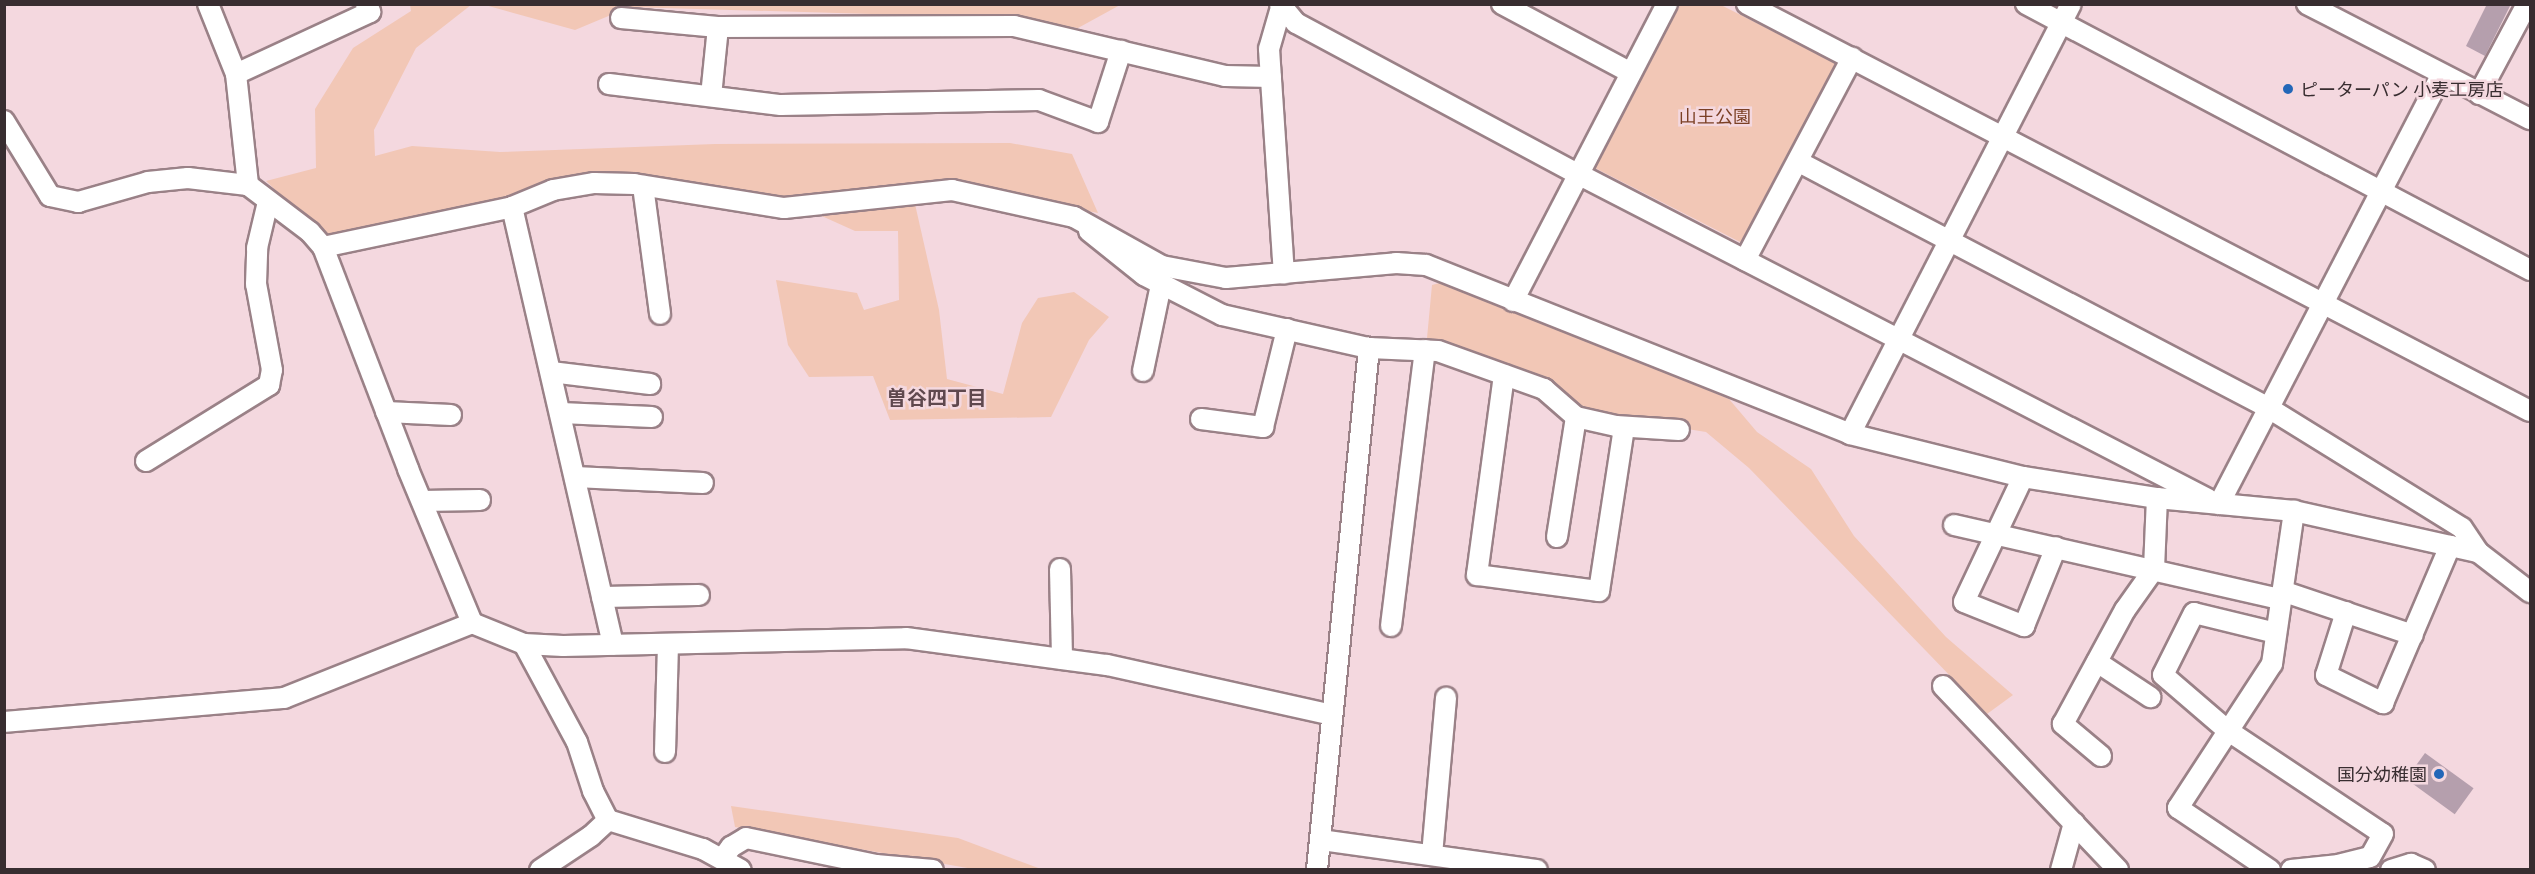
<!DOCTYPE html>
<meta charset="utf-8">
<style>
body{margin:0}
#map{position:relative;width:2535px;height:874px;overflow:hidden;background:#f4d8df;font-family:Lato,"Noto Sans JP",sans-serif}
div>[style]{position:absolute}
.green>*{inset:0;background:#f2c7b6}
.building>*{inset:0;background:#b59fad;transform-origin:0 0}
.roads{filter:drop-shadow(2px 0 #9a8187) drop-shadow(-2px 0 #9a8187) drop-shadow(0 2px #9a8187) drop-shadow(0 -2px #9a8187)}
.minor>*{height:20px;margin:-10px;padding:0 10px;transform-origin:10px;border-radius:10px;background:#fff}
.dots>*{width:16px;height:16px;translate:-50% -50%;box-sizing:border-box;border:3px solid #f4d8df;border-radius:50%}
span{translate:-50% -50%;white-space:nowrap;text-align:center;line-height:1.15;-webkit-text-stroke:5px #f4d8df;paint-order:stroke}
.poi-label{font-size:18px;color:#382d30}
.left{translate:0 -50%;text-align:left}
.right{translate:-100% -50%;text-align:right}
.park-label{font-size:18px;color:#7b4025}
.neighbourhood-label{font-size:20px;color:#5f484e;font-weight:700}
.frame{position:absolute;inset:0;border:6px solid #382d30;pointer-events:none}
</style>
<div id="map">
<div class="green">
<div style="clip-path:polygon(410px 5px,471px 5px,416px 48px,374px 130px,375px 156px,412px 146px,500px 152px,715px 144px,1010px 143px,1072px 154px,1098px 213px,979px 190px,910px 182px,939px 310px,947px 379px,1003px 394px,1022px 323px,1038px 298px,1074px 292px,1109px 317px,1089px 340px,1051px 417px,890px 420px,873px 376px,809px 377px,788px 345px,776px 280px,857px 293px,864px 310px,899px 300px,898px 231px,855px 231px,784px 199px,662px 183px,491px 203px,326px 239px,266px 181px,316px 168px,315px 109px,353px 48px,411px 11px)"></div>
<div style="clip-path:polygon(485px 5px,1120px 5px,1078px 28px,972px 17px,630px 7px,575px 30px)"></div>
<div style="clip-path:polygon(1677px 5px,1721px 5px,1837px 64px,1744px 244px,1593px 167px)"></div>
<div style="clip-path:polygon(1447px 281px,1729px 399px,1757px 432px,1811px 469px,1854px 536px,1946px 637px,2013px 695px,1987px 714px,1749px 468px,1706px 432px,1581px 412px,1540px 379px,1427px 338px,1432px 285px)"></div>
<div style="clip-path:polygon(731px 806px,958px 838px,1041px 869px,973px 869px,735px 827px)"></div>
</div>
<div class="building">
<div style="clip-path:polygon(2487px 4px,2511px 4px,2485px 56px,2466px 46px)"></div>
<div style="left:2425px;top:753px;width:60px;height:32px;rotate:36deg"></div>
</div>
<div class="roads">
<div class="minor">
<div style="left:208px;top:4px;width:75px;rotate:68.2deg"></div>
<div style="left:236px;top:74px;width:112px;rotate:83.8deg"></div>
<div style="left:1280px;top:4px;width:25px;rotate:50deg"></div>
<div style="left:1296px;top:23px;width:320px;rotate:28.2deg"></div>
<div style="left:1578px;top:174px;width:709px;rotate:27.29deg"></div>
<div style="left:1282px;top:4px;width:47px;rotate:106.1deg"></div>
<div style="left:1269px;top:49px;width:225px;rotate:86.2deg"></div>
<div style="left:1502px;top:4px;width:146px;rotate:28.1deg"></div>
<div style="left:1747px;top:4px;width:882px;rotate:27.47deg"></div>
<div style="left:2026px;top:4px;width:570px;rotate:27.82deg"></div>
<div style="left:2307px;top:4px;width:251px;rotate:27.3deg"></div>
<div style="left:621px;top:18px;width:97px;rotate:5.3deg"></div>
<div style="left:718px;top:27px;width:296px;rotate:-0.2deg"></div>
<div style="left:1014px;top:26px;width:217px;rotate:13.3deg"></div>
<div style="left:1225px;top:76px;width:46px;rotate:1.2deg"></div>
<div style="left:236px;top:74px;width:148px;rotate:-24.8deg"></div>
<div style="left:370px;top:12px;width:9px;rotate:-117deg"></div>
<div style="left:609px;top:84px;width:173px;rotate:7deg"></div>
<div style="left:781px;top:105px;width:258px;rotate:-1.1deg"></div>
<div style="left:1039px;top:100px;width:63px;rotate:20.4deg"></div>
<div style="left:1098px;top:122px;width:75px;rotate:-72.1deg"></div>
<div style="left:2479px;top:94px;width:102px;rotate:-61.9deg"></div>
<div style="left:711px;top:96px;width:69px;rotate:-84.2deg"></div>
<div style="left:4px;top:121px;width:88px;rotate:58.5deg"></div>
<div style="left:50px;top:196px;width:29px;rotate:12deg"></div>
<div style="left:78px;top:202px;width:73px;rotate:-15.9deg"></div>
<div style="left:148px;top:182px;width:40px;rotate:-5.7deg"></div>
<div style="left:188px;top:178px;width:60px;rotate:6.7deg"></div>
<div style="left:248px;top:185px;width:78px;rotate:37.2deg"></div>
<div style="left:310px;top:232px;width:20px;rotate:49deg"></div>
<div style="left:323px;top:247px;width:238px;rotate:69deg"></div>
<div style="left:408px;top:469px;width:167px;rotate:67.4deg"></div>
<div style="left:1799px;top:162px;width:528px;rotate:27.63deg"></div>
<div style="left:2267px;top:407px;width:229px;rotate:31.8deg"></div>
<div style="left:2462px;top:528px;width:29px;rotate:56deg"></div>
<div style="left:643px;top:186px;width:129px;rotate:82.4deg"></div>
<div style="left:512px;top:207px;width:449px;rotate:77deg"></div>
<div style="left:1089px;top:231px;width:70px;rotate:38.7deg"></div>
<div style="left:1144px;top:275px;width:88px;rotate:27.1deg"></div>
<div style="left:1222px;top:315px;width:151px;rotate:12.7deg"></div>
<div style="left:1369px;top:348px;width:69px;rotate:2.5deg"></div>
<div style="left:1438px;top:351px;width:113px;rotate:19.7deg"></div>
<div style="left:1544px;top:389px;width:43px;rotate:41.2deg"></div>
<div style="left:1576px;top:417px;width:41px;rotate:12.7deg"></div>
<div style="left:1616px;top:426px;width:63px;rotate:3.6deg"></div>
<div style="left:323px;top:247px;width:193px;rotate:-11.9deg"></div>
<div style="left:512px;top:207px;width:44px;rotate:-22.5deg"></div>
<div style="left:553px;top:190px;width:42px;rotate:-9.7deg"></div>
<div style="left:594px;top:183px;width:40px;rotate:1.4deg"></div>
<div style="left:634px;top:184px;width:152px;rotate:9.1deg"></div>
<div style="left:784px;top:208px;width:169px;rotate:-6.1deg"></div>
<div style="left:952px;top:190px;width:125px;rotate:12.5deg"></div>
<div style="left:1074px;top:217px;width:101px;rotate:29.1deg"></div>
<div style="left:1162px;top:266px;width:65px;rotate:10.6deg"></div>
<div style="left:1226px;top:278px;width:171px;rotate:-5deg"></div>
<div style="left:1396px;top:263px;width:30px;rotate:4deg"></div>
<div style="left:1426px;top:265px;width:456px;rotate:21.7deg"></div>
<div style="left:1850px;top:434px;width:178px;rotate:14deg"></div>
<div style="left:2023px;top:477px;width:136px;rotate:8.9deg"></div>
<div style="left:2157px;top:498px;width:138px;rotate:5.4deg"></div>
<div style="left:2294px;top:511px;width:189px;rotate:12.6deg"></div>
<div style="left:2478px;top:552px;width:66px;rotate:37.6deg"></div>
<div style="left:1745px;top:260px;width:229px;rotate:-62.1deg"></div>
<div style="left:1513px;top:301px;width:335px;rotate:-62.6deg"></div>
<div style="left:1143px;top:371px;width:88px;rotate:-78.2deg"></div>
<div style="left:551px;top:372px;width:100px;rotate:6.9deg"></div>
<div style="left:1504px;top:375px;width:202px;rotate:97.7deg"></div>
<div style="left:1477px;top:575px;width:123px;rotate:7.5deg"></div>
<div style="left:1599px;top:591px;width:166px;rotate:-81.3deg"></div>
<div style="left:386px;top:412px;width:65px;rotate:2.6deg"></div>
<div style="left:561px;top:413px;width:91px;rotate:2.5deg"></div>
<div style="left:1201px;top:419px;width:63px;rotate:7.4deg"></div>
<div style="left:1263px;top:427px;width:101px;rotate:-76.2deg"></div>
<div style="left:1850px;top:434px;width:483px;rotate:-62.8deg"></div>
<div style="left:146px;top:461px;width:145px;rotate:-31.7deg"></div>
<div style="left:269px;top:385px;width:15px;rotate:-79deg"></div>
<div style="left:272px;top:370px;width:87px;rotate:-100.5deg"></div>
<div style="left:256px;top:284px;width:36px;rotate:-88deg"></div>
<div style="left:257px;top:248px;width:47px;rotate:-76.6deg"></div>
<div style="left:575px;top:477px;width:128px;rotate:2.7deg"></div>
<div style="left:2023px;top:477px;width:138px;rotate:115.3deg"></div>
<div style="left:1964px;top:602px;width:65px;rotate:21.8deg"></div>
<div style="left:2024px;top:626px;width:85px;rotate:-67.9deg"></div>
<div style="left:422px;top:501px;width:58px;rotate:-1deg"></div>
<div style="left:2219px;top:504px;width:483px;rotate:-62.6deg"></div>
<div style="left:1954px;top:525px;width:335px;rotate:12.8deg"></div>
<div style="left:1557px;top:537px;width:121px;rotate:-81deg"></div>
<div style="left:1060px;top:569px;width:90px;rotate:88.7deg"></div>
<div style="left:2282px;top:591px;width:138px;rotate:18.6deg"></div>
<div style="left:602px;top:597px;width:97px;rotate:-1.2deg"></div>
<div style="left:2346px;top:612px;width:66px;rotate:107.6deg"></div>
<div style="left:2326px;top:675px;width:64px;rotate:26.2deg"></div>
<div style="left:2383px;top:703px;width:171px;rotate:-66.9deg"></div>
<div style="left:1391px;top:626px;width:278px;rotate:-83deg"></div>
<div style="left:2276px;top:633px;width:84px;rotate:-166.3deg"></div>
<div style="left:2194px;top:613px;width:69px;rotate:116.6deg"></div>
<div style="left:2163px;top:675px;width:84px;rotate:40.7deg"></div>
<div style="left:2227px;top:730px;width:187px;rotate:33.7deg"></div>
<div style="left:2383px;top:834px;width:26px;rotate:119deg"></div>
<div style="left:2370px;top:857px;width:32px;rotate:166deg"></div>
<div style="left:2339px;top:865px;width:48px;rotate:174.1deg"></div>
<div style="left:524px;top:644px;width:111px;rotate:61.6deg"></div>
<div style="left:577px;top:742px;width:52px;rotate:71.9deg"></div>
<div style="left:593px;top:791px;width:33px;rotate:63deg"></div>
<div style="left:2097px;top:662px;width:64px;rotate:33.4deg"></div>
<div style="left:1943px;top:686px;width:254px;rotate:46.4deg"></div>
<div style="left:4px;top:722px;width:281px;rotate:-4.9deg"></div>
<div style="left:284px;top:698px;width:202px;rotate:-21.7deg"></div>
<div style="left:472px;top:623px;width:56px;rotate:22deg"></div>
<div style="left:524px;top:644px;width:39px;rotate:3deg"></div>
<div style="left:563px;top:646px;width:343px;rotate:-1.3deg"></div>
<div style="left:906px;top:638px;width:203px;rotate:7.7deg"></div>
<div style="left:1107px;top:665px;width:230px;rotate:12.5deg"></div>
<div style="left:665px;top:752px;width:107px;rotate:-88.4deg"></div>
<div style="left:2101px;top:756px;width:50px;rotate:-139.9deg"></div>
<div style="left:2063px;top:724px;width:130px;rotate:-61.5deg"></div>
<div style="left:2125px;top:610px;width:50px;rotate:-54.7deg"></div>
<div style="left:2154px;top:569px;width:71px;rotate:-87.6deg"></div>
<div style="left:608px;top:820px;width:99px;rotate:17deg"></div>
<div style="left:703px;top:849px;width:43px;rotate:28.9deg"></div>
<div style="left:1321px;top:840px;width:218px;rotate:7.9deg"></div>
<div style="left:1432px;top:855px;width:158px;rotate:-84.9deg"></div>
<div style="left:723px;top:858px;width:14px;rotate:-54deg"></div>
<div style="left:731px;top:847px;width:17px;rotate:-31deg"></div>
<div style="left:746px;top:838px;width:133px;rotate:11.7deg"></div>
<div style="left:876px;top:865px;width:57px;rotate:5deg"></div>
<div style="left:540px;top:870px;width:61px;rotate:-33.7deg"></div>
<div style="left:591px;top:836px;width:23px;rotate:-43deg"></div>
<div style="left:1317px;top:870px;width:525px;rotate:-84.31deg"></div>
<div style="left:2061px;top:870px;width:49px;rotate:-74.5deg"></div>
<div style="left:2270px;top:870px;width:111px;rotate:-146deg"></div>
<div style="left:2178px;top:808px;width:172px;rotate:-56.9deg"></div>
<div style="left:2272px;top:664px;width:155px;rotate:-81.8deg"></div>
<div style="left:2391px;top:870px;width:21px;rotate:-17deg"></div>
<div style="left:2411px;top:864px;width:15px;rotate:23deg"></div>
</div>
</div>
<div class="dots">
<div style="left:2288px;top:89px;background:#2367b8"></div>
<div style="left:2439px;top:774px;background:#2367b8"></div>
</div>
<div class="poi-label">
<span class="left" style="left:2300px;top:89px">ピーターパン 小麦工房店</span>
<span class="right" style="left:2427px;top:774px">国分幼稚園</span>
</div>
<div class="park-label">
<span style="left:1715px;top:116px">山王公園</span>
</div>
<div class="neighbourhood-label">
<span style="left:937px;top:397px">曽谷四丁目</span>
</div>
<div class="frame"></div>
</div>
